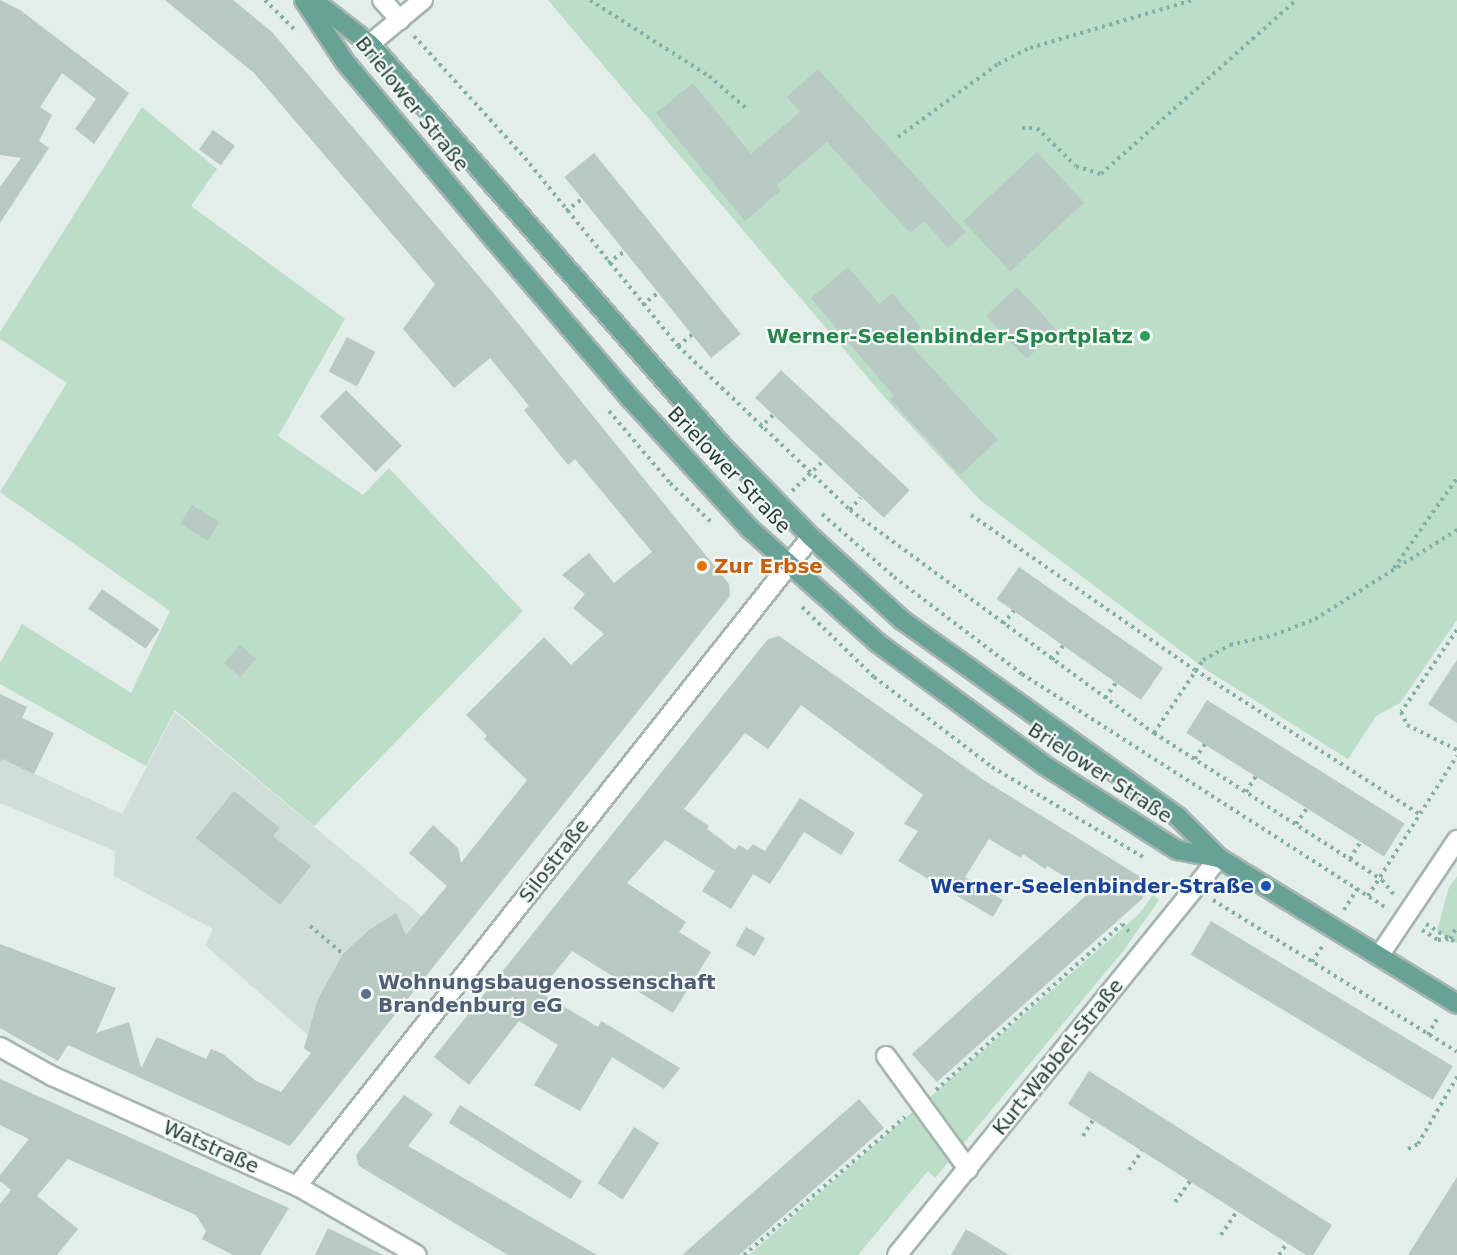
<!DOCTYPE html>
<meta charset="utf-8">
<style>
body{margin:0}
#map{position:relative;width:1457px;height:1255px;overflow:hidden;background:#e3ede9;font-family:"DejaVu Sans",sans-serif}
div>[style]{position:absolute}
.built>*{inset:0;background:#d1ddd8}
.green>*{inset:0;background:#bcddc7}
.building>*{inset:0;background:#b8c8c2;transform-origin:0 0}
.path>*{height:4px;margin-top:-2px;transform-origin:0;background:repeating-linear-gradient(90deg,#84b0a5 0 3px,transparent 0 7.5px)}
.roads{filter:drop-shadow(2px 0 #a6b5b0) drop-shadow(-2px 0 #a6b5b0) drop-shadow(0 2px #a6b5b0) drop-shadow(0 -2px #a6b5b0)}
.minor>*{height:18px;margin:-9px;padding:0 9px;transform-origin:9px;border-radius:9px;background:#fff}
.major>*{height:18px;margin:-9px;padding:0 9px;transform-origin:9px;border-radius:9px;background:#68a296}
.dots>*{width:16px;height:16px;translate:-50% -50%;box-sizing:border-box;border:3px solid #f4f9f7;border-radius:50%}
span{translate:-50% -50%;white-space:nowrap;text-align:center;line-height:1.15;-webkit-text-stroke:4.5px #f4f9f7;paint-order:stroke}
.street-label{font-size:20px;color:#233e38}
.leisure-label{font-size:20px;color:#27864d;font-weight:700}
.right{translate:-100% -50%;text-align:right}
.food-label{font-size:20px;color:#c56008;font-weight:700}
.left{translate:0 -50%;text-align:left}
.transit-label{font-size:20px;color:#164399;font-weight:700}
.service-label{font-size:20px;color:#4e5e75;font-weight:700}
</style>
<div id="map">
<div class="built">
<div style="clip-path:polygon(175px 712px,453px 942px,318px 1044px,205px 945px,213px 929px,114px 876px,115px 851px,0 803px,0 758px,122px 814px)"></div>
</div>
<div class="green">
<div style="clip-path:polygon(548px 0,1457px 0,1457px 620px,1400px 703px,1376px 716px,1348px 759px,1208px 671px,980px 500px,886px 399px)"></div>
<div style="clip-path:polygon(142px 107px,217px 169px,191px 206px,345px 319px,278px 436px,363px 495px,389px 468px,523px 611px,314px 826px,175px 710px,146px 766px,0 684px,0 663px,22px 624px,131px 693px,170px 611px,0 492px,67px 383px,0 339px,0 332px)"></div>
<div style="clip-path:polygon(1457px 876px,1457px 943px,1437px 931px,1449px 887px)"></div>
<div style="clip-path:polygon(1153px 895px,1159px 900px,1124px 950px,935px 1178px,928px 1171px,858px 1255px,749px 1255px,1139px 914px)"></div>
</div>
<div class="building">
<div style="clip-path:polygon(0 0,20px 10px,129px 93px,94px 144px,75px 129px,96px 99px,62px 73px,40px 107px,52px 115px,39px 141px,49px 148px,0 223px,0 187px,21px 158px,0 155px)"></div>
<div style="clip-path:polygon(165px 0,233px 0,272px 32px,495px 295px,729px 584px,730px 596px,290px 1146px,68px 1045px,58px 1061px,0 1028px,0 944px,116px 988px,96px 1033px,129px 1022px,141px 1068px,157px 1037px,206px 1059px,211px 1049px,223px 1054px,256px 1081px,281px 1092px,311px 1053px,304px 1048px,318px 999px,343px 954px,369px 930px,396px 913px,406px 935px,447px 886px,409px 853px,433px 825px,458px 848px,461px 863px,527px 780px,484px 739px,487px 736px,466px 715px,544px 637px,571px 665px,604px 634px,573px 608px,585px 594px,562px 575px,589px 553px,614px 583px,652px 552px,575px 459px,568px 465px,524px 410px,529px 406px,490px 358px,454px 388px,403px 329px,435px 284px,254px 73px)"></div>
<div style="clip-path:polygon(818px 69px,966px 232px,948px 248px,924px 221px,910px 233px,827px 142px,777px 185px,781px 190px,745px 221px,656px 113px,693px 83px,751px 154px,800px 112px,787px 97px)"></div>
<div style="left:213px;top:130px;width:27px;height:24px;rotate:36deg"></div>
<div style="left:1037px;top:152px;width:69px;height:101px;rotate:47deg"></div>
<div style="left:594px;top:153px;width:233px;height:38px;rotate:51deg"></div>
<div style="clip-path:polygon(848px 267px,879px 304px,892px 293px,921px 327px,906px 340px,998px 440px,960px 475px,890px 399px,894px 396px,811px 298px)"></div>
<div style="left:1017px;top:287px;width:59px;height:42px;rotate:47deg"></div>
<div style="left:347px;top:337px;width:32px;height:39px;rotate:28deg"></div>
<div style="left:781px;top:370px;width:176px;height:38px;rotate:43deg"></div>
<div style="left:346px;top:390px;width:79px;height:37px;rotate:45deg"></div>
<div style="left:192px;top:505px;width:32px;height:22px;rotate:32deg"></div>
<div style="left:1019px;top:567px;width:176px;height:39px;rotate:35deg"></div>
<div style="left:102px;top:589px;width:70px;height:24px;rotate:35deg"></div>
<div style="clip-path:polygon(779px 636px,985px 781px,1139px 876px,1145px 889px,1142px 899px,937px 1082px,912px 1054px,1090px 892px,1047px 866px,1045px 869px,1023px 854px,1021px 858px,989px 839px,965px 877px,1003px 900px,993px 917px,898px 861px,918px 831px,904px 824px,923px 795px,801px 705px,768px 749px,745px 733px,684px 809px,709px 826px,707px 829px,735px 850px,739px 845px,748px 850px,753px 844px,765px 851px,800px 798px,855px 833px,841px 855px,804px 832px,770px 884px,753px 874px,731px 909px,702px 891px,715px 871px,665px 840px,627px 883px,686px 922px,679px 932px,711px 952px,673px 1013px,572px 951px,539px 992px,598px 1027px,601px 1021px,680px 1068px,664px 1089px,612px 1057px,580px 1111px,534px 1085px,558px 1045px,519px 1021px,469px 1085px,434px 1057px,768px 639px)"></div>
<div style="left:240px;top:645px;width:21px;height:24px;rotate:41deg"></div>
<div style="clip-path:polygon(1457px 660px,1457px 723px,1428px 704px)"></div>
<div style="clip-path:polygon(0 694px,27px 707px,22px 718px,54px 733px,34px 774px,2px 759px,0 763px)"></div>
<div style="left:1207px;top:700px;width:233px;height:39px;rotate:32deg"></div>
<div style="clip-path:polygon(234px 791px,280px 828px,273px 836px,311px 866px,280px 905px,196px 838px)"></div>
<div style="left:1211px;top:921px;width:282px;height:39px;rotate:31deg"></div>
<div style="left:746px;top:927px;width:22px;height:21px;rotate:30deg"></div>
<div style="clip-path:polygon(1089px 1071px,1332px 1225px,1313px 1255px,1306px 1255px,1068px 1104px)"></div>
<div style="clip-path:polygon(0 1079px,160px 1151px,289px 1208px,260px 1255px,233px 1255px,202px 1239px,206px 1231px,196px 1215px,68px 1159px,37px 1196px,78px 1229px,57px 1255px,0 1255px,0 1204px,11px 1190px,0 1181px,0 1175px,29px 1139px,0 1125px)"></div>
<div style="clip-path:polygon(404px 1095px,433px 1114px,408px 1146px,597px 1255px,508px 1255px,359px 1166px,356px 1155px)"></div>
<div style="clip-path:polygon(859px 1099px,884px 1128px,739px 1255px,682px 1255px)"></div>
<div style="left:460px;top:1105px;width:144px;height:21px;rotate:32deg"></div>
<div style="left:634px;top:1127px;width:30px;height:67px;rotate:33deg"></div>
<div style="clip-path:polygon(1457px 1177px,1457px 1255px,1408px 1255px)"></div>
<div style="clip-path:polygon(328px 1228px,383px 1255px,315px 1255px)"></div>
<div style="clip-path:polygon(966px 1229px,1009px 1255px,951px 1255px)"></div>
</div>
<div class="path">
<div style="left:265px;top:0;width:45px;rotate:45deg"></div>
<div style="left:590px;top:0;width:141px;rotate:32.6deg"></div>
<div style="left:709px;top:76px;width:50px;rotate:41deg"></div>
<div style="left:414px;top:36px;width:165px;rotate:47.7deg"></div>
<div style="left:525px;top:158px;width:242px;rotate:50.9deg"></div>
<div style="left:678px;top:346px;width:238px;rotate:43.6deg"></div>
<div style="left:850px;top:510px;width:377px;rotate:36.3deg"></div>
<div style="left:1154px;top:733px;width:271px;rotate:32.8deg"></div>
<div style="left:1382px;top:880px;width:19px;rotate:51deg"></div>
<div style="left:1022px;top:128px;width:15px"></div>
<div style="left:1037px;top:128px;width:54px;rotate:44.3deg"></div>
<div style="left:1076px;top:166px;width:26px;rotate:18deg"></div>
<div style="left:1101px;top:174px;width:261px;rotate:-41.7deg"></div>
<div style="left:898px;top:137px;width:124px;rotate:-36.1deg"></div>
<div style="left:998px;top:64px;width:36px;rotate:-27deg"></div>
<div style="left:1030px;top:48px;width:170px;rotate:-16.4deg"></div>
<div style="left:566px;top:211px;width:20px;rotate:-37deg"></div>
<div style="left:608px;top:263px;width:21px;rotate:-35deg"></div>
<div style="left:642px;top:305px;width:21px;rotate:-37deg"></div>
<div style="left:678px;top:346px;width:19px;rotate:-39deg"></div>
<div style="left:609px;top:411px;width:94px;rotate:49.7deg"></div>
<div style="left:670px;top:483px;width:57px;rotate:43.6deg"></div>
<div style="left:760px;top:428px;width:18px;rotate:-45deg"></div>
<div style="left:792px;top:491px;width:42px;rotate:-44deg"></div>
<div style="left:850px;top:510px;width:16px;rotate:-50deg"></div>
<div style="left:822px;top:514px;width:96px;rotate:41.2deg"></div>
<div style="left:894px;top:577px;width:161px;rotate:37.2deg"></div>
<div style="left:1022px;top:674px;width:431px;rotate:32.7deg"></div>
<div style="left:971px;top:515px;width:272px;rotate:34.7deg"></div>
<div style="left:1195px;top:670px;width:269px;rotate:32.7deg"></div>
<div style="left:1394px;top:568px;width:110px;rotate:-55deg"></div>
<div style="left:802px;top:607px;width:100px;rotate:44.2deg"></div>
<div style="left:874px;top:677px;width:148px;rotate:37.3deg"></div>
<div style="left:992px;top:767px;width:176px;rotate:30.8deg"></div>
<div style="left:1003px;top:624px;width:17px;rotate:-50deg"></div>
<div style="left:1457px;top:630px;width:99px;rotate:124.3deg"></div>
<div style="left:1401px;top:712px;width:14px;rotate:65deg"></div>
<div style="left:1407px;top:725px;width:56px;rotate:26.6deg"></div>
<div style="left:1052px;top:660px;width:18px;rotate:-52deg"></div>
<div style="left:1105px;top:698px;width:19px;rotate:-54deg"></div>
<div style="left:1154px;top:733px;width:88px;rotate:-56.1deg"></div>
<div style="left:1203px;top:660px;width:31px;rotate:-29deg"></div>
<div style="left:1230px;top:645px;width:45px;rotate:-12.8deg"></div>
<div style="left:1274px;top:635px;width:44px;rotate:-21.3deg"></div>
<div style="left:1315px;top:619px;width:168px;rotate:-32.1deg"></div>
<div style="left:1195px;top:759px;width:18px;rotate:-56deg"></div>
<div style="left:1246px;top:792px;width:19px;rotate:-58deg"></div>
<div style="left:1296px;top:824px;width:19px;rotate:-55deg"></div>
<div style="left:1350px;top:859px;width:21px;rotate:-59deg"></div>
<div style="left:1368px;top:896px;width:166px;rotate:-57.6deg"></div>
<div style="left:1213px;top:900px;width:287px;rotate:31.9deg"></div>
<div style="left:1344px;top:910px;width:25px;rotate:-58deg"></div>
<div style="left:1426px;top:924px;width:36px;rotate:32deg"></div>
<div style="left:310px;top:926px;width:43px;rotate:40.3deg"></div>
<div style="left:1422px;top:930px;width:19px;rotate:32deg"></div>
<div style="left:1438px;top:940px;width:12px;rotate:-5deg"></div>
<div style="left:1450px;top:939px;width:14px;rotate:-60deg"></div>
<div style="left:1312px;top:962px;width:20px;rotate:-57deg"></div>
<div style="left:1428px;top:1035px;width:21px;rotate:-61deg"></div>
<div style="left:936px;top:1090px;width:249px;rotate:-41.7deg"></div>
<div style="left:1122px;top:924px;width:12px;rotate:48deg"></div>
<div style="left:1083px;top:1136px;width:19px;rotate:-58deg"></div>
<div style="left:1408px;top:1149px;width:11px;rotate:-27deg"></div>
<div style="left:1418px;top:1144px;width:78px;rotate:-59.8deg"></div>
<div style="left:1129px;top:1170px;width:23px;rotate:-56deg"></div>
<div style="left:1175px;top:1202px;width:26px;rotate:-54deg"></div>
<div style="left:1221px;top:1235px;width:29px;rotate:-56deg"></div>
<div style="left:744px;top:1255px;width:212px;rotate:-40.6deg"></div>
<div style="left:1279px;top:1255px;width:14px;rotate:-56deg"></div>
</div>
<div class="roads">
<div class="minor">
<div style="left:382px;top:0;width:27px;rotate:48deg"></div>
<div style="left:370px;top:44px;width:69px;rotate:-39.7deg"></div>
<div style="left:1379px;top:956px;width:140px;rotate:-56.1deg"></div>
<div style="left:0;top:1047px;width:60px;rotate:29.1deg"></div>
<div style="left:52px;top:1076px;width:269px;rotate:24.2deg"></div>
<div style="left:297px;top:1186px;width:138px;rotate:29.9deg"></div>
<div style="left:886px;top:1056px;width:140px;rotate:54deg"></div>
<div style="left:297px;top:1186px;width:828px;rotate:-51.62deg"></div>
<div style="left:897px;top:1255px;width:511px;rotate:-50.96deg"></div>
</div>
<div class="major">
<div style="left:304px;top:0;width:74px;rotate:56.5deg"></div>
<div style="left:345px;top:62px;width:236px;rotate:50deg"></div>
<div style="left:497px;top:243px;width:203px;rotate:49.4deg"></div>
<div style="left:629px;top:397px;width:179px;rotate:47.5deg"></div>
<div style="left:750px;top:529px;width:171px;rotate:41.7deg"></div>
<div style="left:878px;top:643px;width:206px;rotate:36.3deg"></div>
<div style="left:1044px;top:765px;width:158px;rotate:32.6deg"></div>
<div style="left:1177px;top:850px;width:43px;rotate:10.8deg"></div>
<div style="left:313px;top:0;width:72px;rotate:37.7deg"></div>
<div style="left:370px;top:44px;width:536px;rotate:48.78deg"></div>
<div style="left:723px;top:447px;width:126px;rotate:45.6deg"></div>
<div style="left:811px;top:537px;width:123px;rotate:42.4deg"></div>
<div style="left:902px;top:620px;width:339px;rotate:35.5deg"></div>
<div style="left:1178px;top:817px;width:58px;rotate:45deg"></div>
<div style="left:1219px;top:858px;width:279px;rotate:31.5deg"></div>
</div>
</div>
<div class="dots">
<div style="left:1145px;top:336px;background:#2e9e5b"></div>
<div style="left:702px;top:566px;background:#e8710a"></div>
<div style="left:1266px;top:886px;background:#1a4fb4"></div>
<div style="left:366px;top:994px;background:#5c6f8a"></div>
</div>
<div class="street-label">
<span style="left:412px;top:104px;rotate:51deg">Brielower Straße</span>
<span style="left:729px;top:470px;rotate:46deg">Brielower Straße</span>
<span style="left:1100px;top:773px;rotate:33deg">Brielower Straße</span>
<span style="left:554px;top:861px;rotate:-52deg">Silostraße</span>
<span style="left:1058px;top:1057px;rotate:-51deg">Kurt-Wabbel-Straße</span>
<span style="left:211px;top:1147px;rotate:24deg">Watstraße</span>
</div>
<div class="leisure-label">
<span class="right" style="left:1133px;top:336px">Werner-Seelenbinder-Sportplatz</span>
</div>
<div class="food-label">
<span class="left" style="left:714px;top:566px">Zur Erbse</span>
</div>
<div class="transit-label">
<span class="right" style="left:1254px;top:886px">Werner-Seelenbinder-Straße</span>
</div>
<div class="service-label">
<span class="left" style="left:378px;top:994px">Wohnungsbaugenossenschaft<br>Brandenburg eG</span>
</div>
</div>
